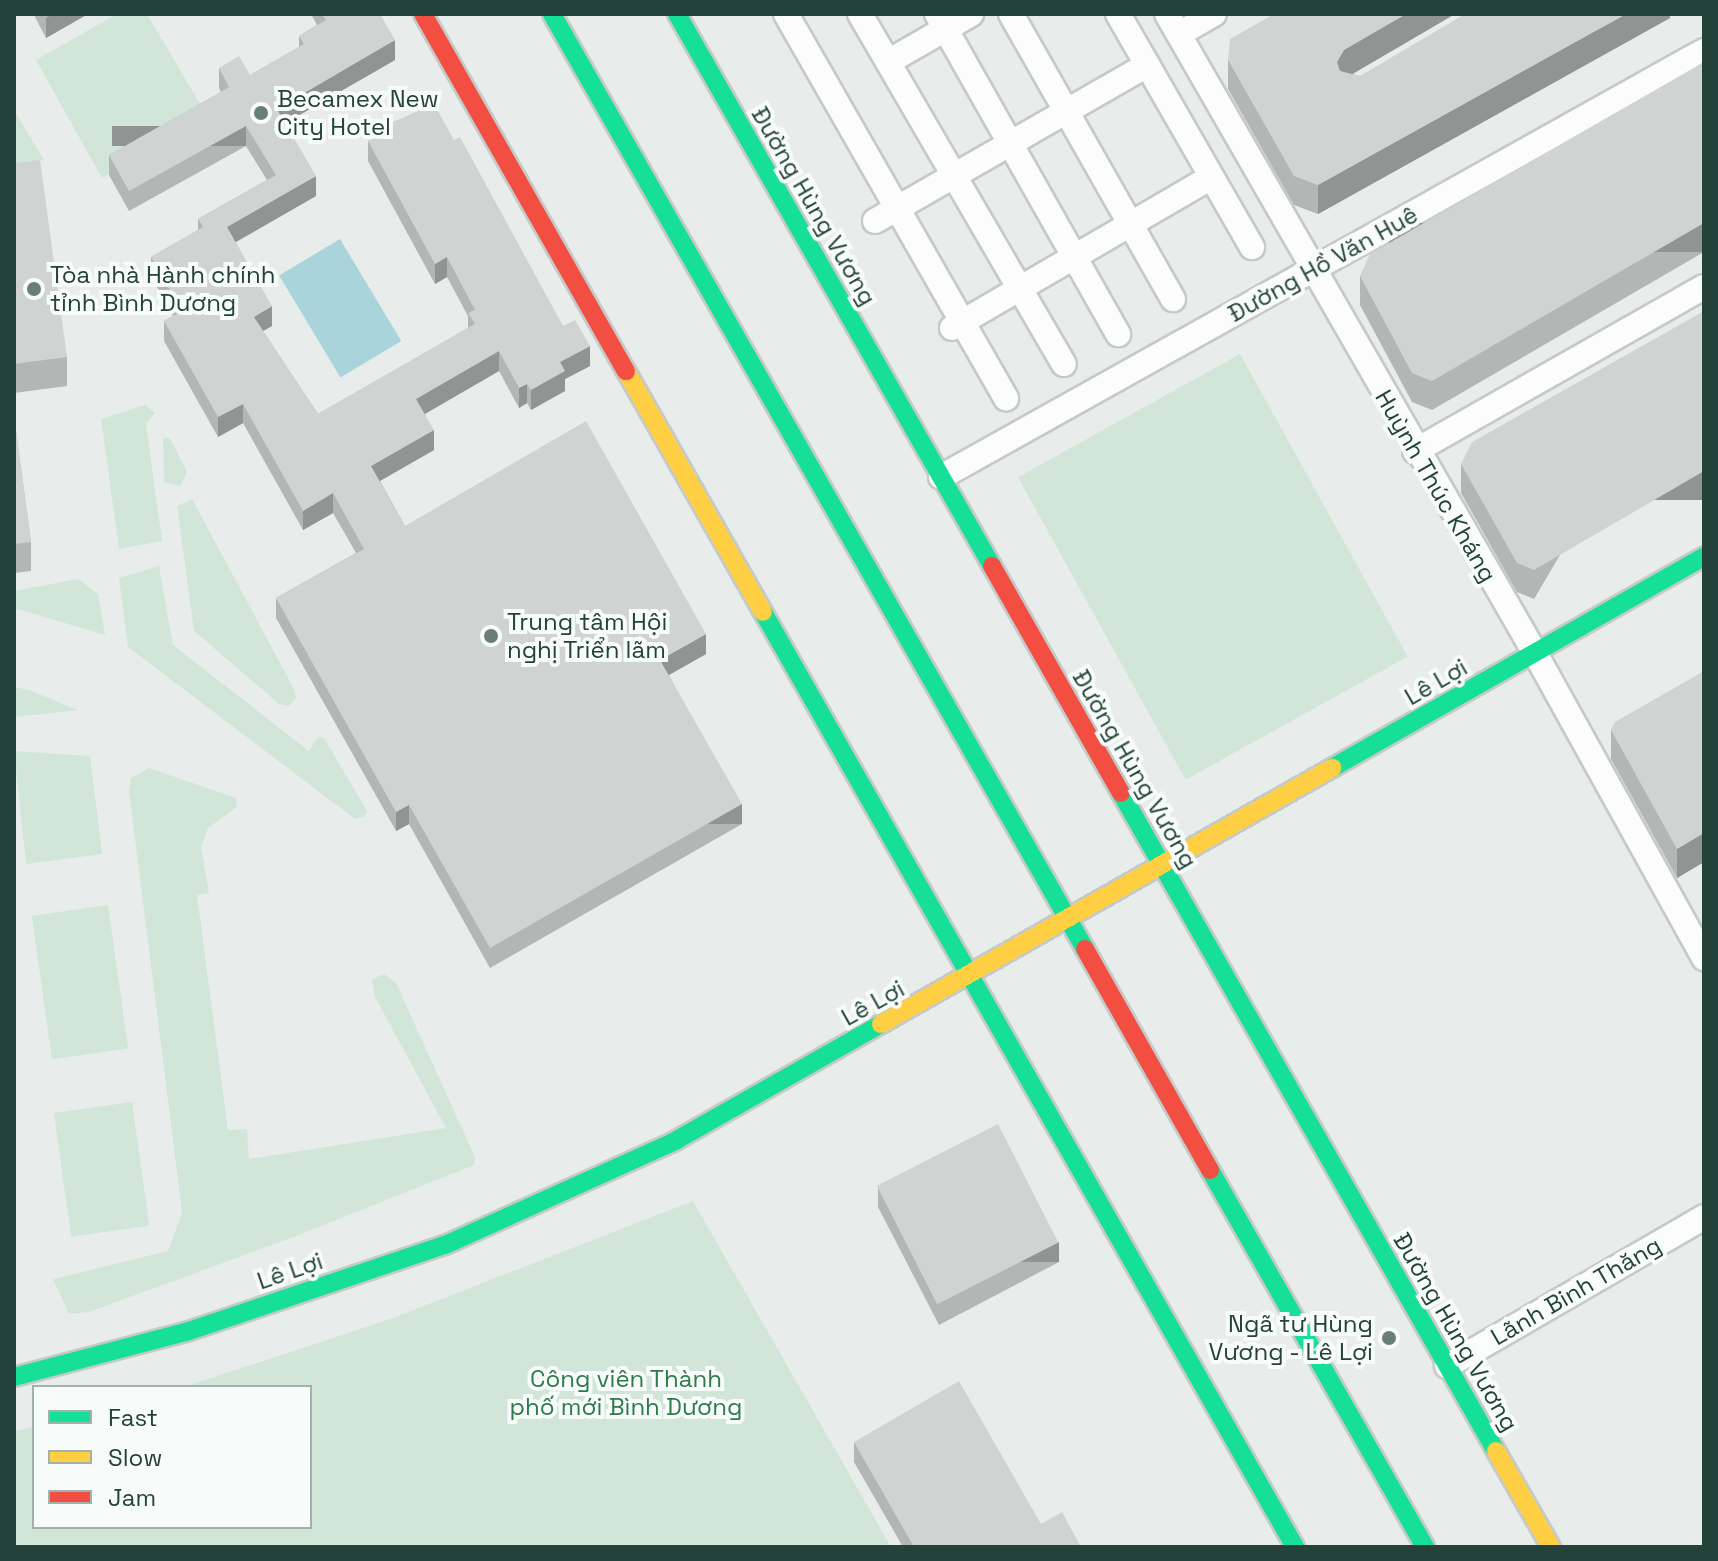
<!DOCTYPE html>
<meta charset="utf-8">
<style>
body{margin:0}
#map{position:relative;width:1718px;height:1561px;overflow:hidden;background:#e8edeb;font-family:"Space Grotesk",sans-serif}
div>[style]{position:absolute}
.green>*{inset:0;background:#d1e6d8;transform-origin:0 0}
.water>*{inset:0;background:#a9d4db;transform-origin:0 0}
.roads{filter:drop-shadow(2px 0 #c5cac8) drop-shadow(-2px 0 #c5cac8) drop-shadow(0 2px #c5cac8) drop-shadow(0 -2px #c5cac8)}
.street>*{height:24px;margin:-12px;padding:0 12px;transform-origin:12px;border-radius:12px;background:#fcfcfc}
.fast>*{height:18px;margin:-9px;padding:0 9px;transform-origin:9px;border-radius:9px;background:#16e098}
.slow>*{height:18px;margin:-9px;padding:0 9px;transform-origin:9px;border-radius:9px;background:#ffcf43}
.jam>*{height:18px;margin:-9px;padding:0 9px;transform-origin:9px;border-radius:9px;background:#f24e42}
.wall>*{inset:0;background:#b2b6b5}
.shaded-wall>*{inset:0;background:#919493;transform-origin:0 0}
.building>*{inset:0;background:#cfd4d2;transform-origin:0 0}
.dots>*{width:22px;height:22px;translate:-50% -50%;box-sizing:border-box;border:4px solid #f7fbf9;border-radius:50%}
span{translate:-50% -50%;white-space:nowrap;text-align:center;line-height:1.15;-webkit-text-stroke:8px #f7fbf9;paint-order:stroke}
.poi-label{font-size:24px;color:#24423a}
.left{translate:0 -50%;text-align:left}
.right{translate:-100% -50%;text-align:right}
.street-label{font-size:24px;color:#24423a}
.park-label{font-size:24px;color:#2d7a4b}
.frame{position:absolute;inset:0;border:16px solid #24423a;pointer-events:none}
.legend{position:absolute;left:32px;top:1385px;width:280px;height:144px;box-sizing:border-box;background:#f7fbf9;border:2px solid #a3b1ad;margin:0;padding:10px 14px;list-style:none;font-size:24px;color:#24423a}
.legend li{display:flex;align-items:center;gap:16px;height:40px}
.legend b{width:40px;border:2px solid #a3b1ad}
</style>
<div id="map">
<div class="green">
<div style="clip-path:polygon(117px 14px,147px 14px,209px 119px,102px 178px,36px 60px)"></div>
<div style="clip-path:polygon(14px 110px,44px 160px,14px 163px)"></div>
<div style="left:1240px;top:354px;width:346px;height:254px;rotate:61deg"></div>
<div style="clip-path:polygon(145px 405px,155px 413px,146px 424px,162px 541px,119px 549px,101px 419px)"></div>
<div style="clip-path:polygon(163px 438px,170px 438px,187px 472px,180px 486px,164px 482px)"></div>
<div style="clip-path:polygon(192px 499px,294px 689px,296px 698px,289px 706px,279px 704px,194px 631px,177px 506px)"></div>
<div style="clip-path:polygon(159px 566px,173px 645px,309px 751px,318px 737px,324px 738px,367px 811px,364px 817px,355px 819px,128px 647px,119px 578px)"></div>
<div style="clip-path:polygon(78px 579px,98px 594px,105px 635px,14px 608px,14px 591px)"></div>
<div style="clip-path:polygon(14px 687px,29px 690px,78px 710px,14px 717px)"></div>
<div style="clip-path:polygon(14px 751px,90px 756px,102px 854px,26px 864px)"></div>
<div style="clip-path:polygon(149px 768px,236px 798px,237px 807px,208px 828px,201px 847px,209px 893px,197px 895px,228px 1130px,247px 1129px,249px 1159px,446px 1128px,375px 997px,372px 979px,384px 974px,396px 983px,475px 1157px,474px 1165px,291px 1238px,89px 1312px,69px 1314px,53px 1279px,168px 1251px,182px 1213px,129px 791px,131px 778px)"></div>
<div style="left:108px;top:905px;width:145px;height:77px;rotate:82deg"></div>
<div style="left:132px;top:1102px;width:125px;height:79px;rotate:82deg"></div>
<div style="clip-path:polygon(693px 1201px,891px 1547px,14px 1547px,14px 1431px,34px 1427px,34px 1527px,310px 1527px,310px 1387px,184px 1387px,393px 1318px)"></div>
</div>
<div class="water">
<div style="left:340px;top:239px;width:119px;height:71px;rotate:59deg"></div>
</div>
<div class="roads">
<div class="street">
<div style="left:786px;top:14px;width:443px;rotate:60.2deg"></div>
<div style="left:860px;top:14px;width:405px;rotate:59.8deg"></div>
<div style="left:937px;top:14px;width:368px;rotate:60.5deg"></div>
<div style="left:1011px;top:14px;width:328px;rotate:60.4deg"></div>
<div style="left:1118px;top:14px;width:269px;rotate:60.1deg"></div>
<div style="left:1167px;top:14px;width:737px;rotate:60.06deg"></div>
<div style="left:1535px;top:653px;width:349px;rotate:61deg"></div>
<div style="left:1179px;top:34px;width:40px;rotate:-29.7deg"></div>
<div style="left:888px;top:62px;width:96px;rotate:-30deg"></div>
<div style="left:875px;top:221px;width:314px;rotate:-29.8deg"></div>
<div style="left:952px;top:328px;width:300px;rotate:-30.2deg"></div>
<div style="left:1415px;top:451px;width:332px;rotate:-29.6deg"></div>
<div style="left:941px;top:477px;width:874px;rotate:-29.18deg"></div>
<div style="left:1447px;top:1366px;width:297px;rotate:-30.1deg"></div>
</div>
<div class="fast">
<div style="left:552px;top:14px;width:1076px;rotate:60.31deg"></div>
<div style="left:677px;top:14px;width:636px;rotate:60.29deg"></div>
<div style="left:763px;top:612px;width:1076px;rotate:60.36deg"></div>
<div style="left:1332px;top:768px;width:428px;rotate:-29.6deg"></div>
<div style="left:1121px;top:793px;width:757px;rotate:60.32deg"></div>
<div style="left:1210px;top:1170px;width:434px;rotate:60.3deg"></div>
<div style="left:14px;top:1377px;width:178px;rotate:-14.7deg"></div>
<div style="left:186px;top:1332px;width:273px;rotate:-18.6deg"></div>
<div style="left:445px;top:1245px;width:252px;rotate:-24.3deg"></div>
<div style="left:675px;top:1141px;width:237px;rotate:-29.6deg"></div>
</div>
<div class="slow">
<div style="left:626px;top:371px;width:277px;rotate:60.4deg"></div>
<div style="left:881px;top:1024px;width:519px;rotate:-29.58deg"></div>
<div style="left:1496px;top:1451px;width:111px;rotate:60.2deg"></div>
</div>
<div class="jam">
<div style="left:423px;top:14px;width:411px;rotate:60.4deg"></div>
<div style="left:992px;top:566px;width:261px;rotate:60.4deg"></div>
<div style="left:1085px;top:949px;width:254px;rotate:60.5deg"></div>
</div>
</div>
<div class="wall">
<div style="clip-path:polygon(35px 14px,88px 14px,46px 38px,35px 17px)"></div>
<div style="clip-path:polygon(311px 14px,380px 14px,395px 60px,285px 123px,316px 196px,236px 242px,272px 326px,263px 331px,318px 414px,468px 328px,468px 316px,447px 277px,435px 284px,368px 161px,368px 141px,379px 136px,379px 128px,454px 140px,563px 326px,590px 366px,565px 379px,565px 391px,531px 410px,527px 403px,519px 408px,499px 371px,425px 414px,434px 450px,380px 481px,405px 526px,706px 654px,669px 675px,742px 824px,490px 968px,409px 824px,396px 831px,276px 618px,276px 598px,356px 553px,333px 513px,303px 530px,243px 423px,218px 437px,164px 341px,164px 321px,173px 316px,151px 276px,151px 257px,198px 230px,198px 219px,267px 180px,246px 146px,129px 211px,109px 175px,109px 155px,221px 92px,219px 88px,219px 68px,250px 75px,299px 47px,299px 36px,317px 25px)"></div>
<div style="clip-path:polygon(1274px 14px,1455px 14px,1352px 74px,1360px 76px,1670px 14px,1670px 18px,1318px 214px,1294px 205px,1228px 89px,1228px 60px)"></div>
<div style="clip-path:polygon(1704px 62px,1704px 252px,1432px 410px,1412px 402px,1360px 305px,1360px 276px)"></div>
<div style="clip-path:polygon(14px 163px,67px 357px,67px 386px,14px 393px)"></div>
<div style="clip-path:polygon(1704px 311px,1534px 599px,1517px 592px,1461px 493px,1461px 464px)"></div>
<div style="clip-path:polygon(14px 416px,31px 542px,31px 571px,14px 573px)"></div>
<div style="clip-path:polygon(1704px 671px,1704px 862px,1677px 878px,1611px 759px,1611px 730px)"></div>
<div style="clip-path:polygon(878px 1187px,1059px 1262px,939px 1325px,878px 1207px)"></div>
<div style="clip-path:polygon(854px 1442px,1041px 1524px,1081px 1547px,903px 1547px,854px 1462px)"></div>
</div>
<div class="shaded-wall">
<div style="clip-path:polygon(53px 14px,88px 14px,46px 38px,46px 18px)"></div>
<div style="clip-path:polygon(1406px 14px,1455px 14px,1344px 79px,1337px 91px,1337px 62px,1344px 50px)"></div>
<div style="clip-path:polygon(1626px 14px,1670px 14px,1670px 18px,1318px 214px,1318px 185px)"></div>
<div style="clip-path:polygon(395px 40px,395px 60px,277px 128px,277px 109px)"></div>
<div style="left:246px;top:126px;width:20px;height:134px;rotate:90deg"></div>
<div style="clip-path:polygon(316px 176px,316px 196px,227px 247px,227px 227px)"></div>
<div style="left:1704px;top:223px;width:29px;height:315px;rotate:90deg"></div>
<div style="clip-path:polygon(447px 257px,447px 277px,435px 284px,435px 264px)"></div>
<div style="clip-path:polygon(272px 306px,272px 326px,254px 336px,254px 317px)"></div>
<div style="clip-path:polygon(590px 346px,590px 366px,565px 379px,565px 391px,531px 410px,531px 390px,560px 362px)"></div>
<div style="clip-path:polygon(499px 351px,499px 371px,416px 419px,416px 399px)"></div>
<div style="clip-path:polygon(527px 384px,527px 403px,519px 408px,519px 388px)"></div>
<div style="clip-path:polygon(243px 404px,243px 423px,218px 437px,218px 417px)"></div>
<div style="clip-path:polygon(434px 430px,434px 450px,371px 486px,371px 466px)"></div>
<div style="left:1704px;top:471px;width:29px;height:197px;rotate:90deg"></div>
<div style="clip-path:polygon(333px 493px,333px 513px,303px 530px,303px 511px)"></div>
<div style="clip-path:polygon(706px 634px,706px 654px,660px 680px,660px 660px)"></div>
<div style="left:742px;top:804px;width:20px;height:290px;rotate:90deg"></div>
<div style="clip-path:polygon(409px 805px,409px 824px,396px 831px,396px 812px)"></div>
<div style="clip-path:polygon(1704px 833px,1704px 862px,1677px 878px,1677px 849px)"></div>
<div style="left:1059px;top:1242px;width:20px;height:136px;rotate:90deg"></div>
</div>
<div class="building">
<div style="clip-path:polygon(322px 14px,380px 14px,395px 40px,277px 109px,316px 176px,227px 227px,272px 306px,254px 317px,318px 414px,475px 324px,468px 313px,475px 310px,447px 257px,435px 264px,368px 141px,382px 134px,379px 128px,434px 104px,454px 140px,460px 137px,563px 326px,575px 320px,590px 346px,560px 362px,565px 371px,531px 390px,527px 384px,519px 388px,499px 351px,416px 399px,434px 430px,371px 466px,405px 526px,586px 421px,706px 634px,660px 660px,742px 804px,490px 948px,409px 805px,396px 812px,276px 598px,364px 549px,333px 493px,303px 511px,243px 404px,218px 417px,164px 321px,182px 311px,151px 257px,203px 227px,198px 219px,276px 175px,246px 126px,129px 191px,109px 155px,229px 87px,219px 68px,239px 56px,250px 75px,304px 44px,299px 36px,326px 20px)"></div>
<div style="clip-path:polygon(1274px 14px,1406px 14px,1344px 50px,1337px 62px,1340px 71px,1360px 76px,1465px 14px,1626px 14px,1318px 185px,1294px 176px,1228px 60px,1230px 39px)"></div>
<div style="clip-path:polygon(1704px 62px,1704px 223px,1432px 381px,1412px 373px,1360px 276px,1370px 254px)"></div>
<div style="clip-path:polygon(40px 160px,67px 357px,14px 364px,14px 163px)"></div>
<div style="clip-path:polygon(1704px 311px,1704px 471px,1534px 570px,1517px 563px,1461px 464px,1472px 442px)"></div>
<div style="clip-path:polygon(14px 416px,31px 542px,14px 544px)"></div>
<div style="clip-path:polygon(1704px 671px,1704px 833px,1677px 849px,1611px 730px,1615px 722px)"></div>
<div style="left:998px;top:1124px;width:133px;height:136px;rotate:63deg"></div>
<div style="clip-path:polygon(959px 1381px,1041px 1524px,1062px 1512px,1081px 1547px,914px 1547px,854px 1442px)"></div>
</div>
<div class="dots">
<div style="left:261px;top:113px;background:#697e78"></div>
<div style="left:34px;top:289px;background:#697e78"></div>
<div style="left:491px;top:636px;background:#697e78"></div>
<div style="left:1389px;top:1338px;background:#697e78"></div>
</div>
<div class="poi-label">
<span class="left" style="left:277px;top:113px">Becamex New<br>City Hotel</span>
<span class="left" style="left:50px;top:289px">Tòa nhà Hành chính<br>tỉnh Bình Dương</span>
<span class="left" style="left:507px;top:636px">Trung tâm Hội<br>nghị Triển lãm</span>
<span class="right" style="left:1373px;top:1338px">Ngã tư Hùng<br>Vương - Lê Lợi</span>
</div>
<div class="street-label">
<span style="left:814px;top:206px;rotate:60deg">Đường Hùng Vương</span>
<span style="left:1323px;top:264px;rotate:-29deg">Đường Hồ Văn Huê</span>
<span style="left:1436px;top:486px;rotate:60deg">Huỳnh Thúc Kháng</span>
<span style="left:1436px;top:682px;rotate:-30deg">Lê Lợi</span>
<span style="left:1135px;top:769px;rotate:60deg">Đường Hùng Vương</span>
<span style="left:873px;top:1003px;rotate:-29deg">Lê Lợi</span>
<span style="left:290px;top:1271px;rotate:-19deg">Lê Lợi</span>
<span style="left:1576px;top:1291px;rotate:-30deg">Lãnh Binh Thăng</span>
<span style="left:1456px;top:1332px;rotate:60deg">Đường Hùng Vương</span>
</div>
<div class="park-label">
<span style="left:626px;top:1393px">Công viên Thành<br>phố mới Bình Dương</span>
</div>
<div class="frame"></div>
<ul class="legend">
<li><b style="height:10px;background:#16e098"></b>Fast</li>
<li><b style="height:10px;background:#ffcf43"></b>Slow</li>
<li><b style="height:10px;background:#f24e42"></b>Jam</li>
</ul>
</div>
